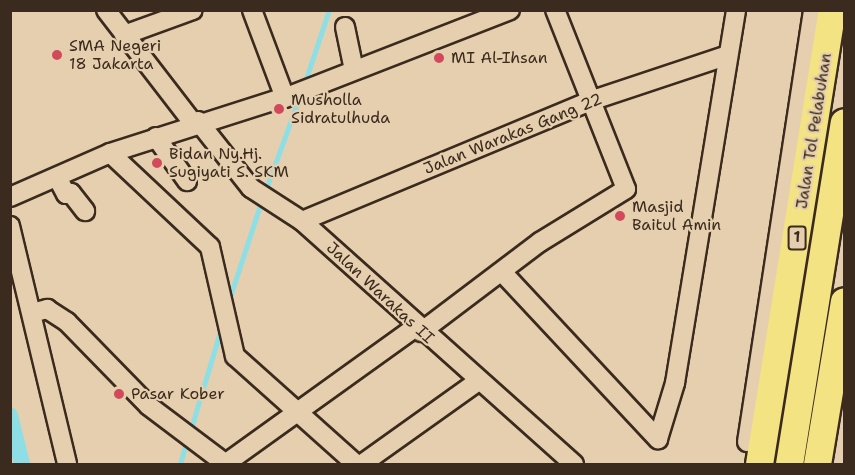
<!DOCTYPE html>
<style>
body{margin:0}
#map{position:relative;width:855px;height:475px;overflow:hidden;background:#e5cfae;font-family:"Shantell Sans",sans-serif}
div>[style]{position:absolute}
.stream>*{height:4.5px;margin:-2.25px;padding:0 2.25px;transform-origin:2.25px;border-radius:2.25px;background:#8ddfe5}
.canal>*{height:16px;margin:-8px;padding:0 8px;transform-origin:8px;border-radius:8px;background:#8ddfe5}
.roads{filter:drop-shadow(2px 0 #3b2a1e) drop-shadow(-2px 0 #3b2a1e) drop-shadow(0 2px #3b2a1e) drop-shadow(0 -2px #3b2a1e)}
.minor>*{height:18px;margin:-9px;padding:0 9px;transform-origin:9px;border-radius:9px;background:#e5cfae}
.highway>*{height:27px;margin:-13.5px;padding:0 13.5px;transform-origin:13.5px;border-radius:13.5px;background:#f4e382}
.dots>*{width:16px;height:16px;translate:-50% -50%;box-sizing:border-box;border:3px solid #e5cfae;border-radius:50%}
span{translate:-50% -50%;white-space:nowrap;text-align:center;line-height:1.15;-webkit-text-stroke:4.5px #e5cfae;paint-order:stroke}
.shield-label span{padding:2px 4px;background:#e5cfae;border:2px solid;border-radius:4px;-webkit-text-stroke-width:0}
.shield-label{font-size:15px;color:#3b2a1e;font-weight:700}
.poi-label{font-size:16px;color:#3b2a1e}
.left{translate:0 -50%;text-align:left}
.street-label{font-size:16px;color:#3b2a1e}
.frame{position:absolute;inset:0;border:12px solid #3b2a1e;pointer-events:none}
</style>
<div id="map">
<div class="stream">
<div style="left:304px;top:85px;width:79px;rotate:-71.6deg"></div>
<div style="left:265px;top:192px;width:100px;rotate:-70.1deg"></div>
<div style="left:229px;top:300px;width:106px;rotate:-71.9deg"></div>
<div style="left:190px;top:432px;width:112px;rotate:-73.3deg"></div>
<div style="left:180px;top:464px;width:25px;rotate:-74deg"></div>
</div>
<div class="canal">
<div style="left:10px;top:415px;width:50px;rotate:76.2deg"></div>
</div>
<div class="roads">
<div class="minor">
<div style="left:106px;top:10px;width:143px;rotate:52.4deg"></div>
<div style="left:252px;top:10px;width:94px;rotate:69.4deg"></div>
<div style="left:345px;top:27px;width:44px;rotate:78.2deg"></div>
<div style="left:124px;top:35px;width:73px;rotate:-19.9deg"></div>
<div style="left:198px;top:121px;width:85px;rotate:51.7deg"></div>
<div style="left:251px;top:188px;width:61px;rotate:32.9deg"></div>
<div style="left:302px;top:221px;width:365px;rotate:41.8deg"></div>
<div style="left:156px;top:137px;width:54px;rotate:54.8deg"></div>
<div style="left:110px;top:153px;width:137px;rotate:43.2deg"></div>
<div style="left:210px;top:247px;width:112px;rotate:77.1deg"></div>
<div style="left:235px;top:356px;width:162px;rotate:41.8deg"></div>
<div style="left:57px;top:177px;width:19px;rotate:62deg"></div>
<div style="left:66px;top:194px;width:5px;rotate:-11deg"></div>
<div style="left:71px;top:193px;width:23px;rotate:52deg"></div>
<div style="left:10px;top:197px;width:109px;rotate:-23.7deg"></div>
<div style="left:110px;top:153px;width:191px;rotate:-17.7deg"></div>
<div style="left:292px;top:95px;width:234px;rotate:-21.3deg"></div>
<div style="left:302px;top:221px;width:312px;rotate:-22.6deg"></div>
<div style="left:590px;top:101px;width:145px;rotate:-18.4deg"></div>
<div style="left:10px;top:226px;width:245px;rotate:76.5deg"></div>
<div style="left:502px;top:272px;width:229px;rotate:47deg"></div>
<div style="left:658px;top:439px;width:59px;rotate:-73.1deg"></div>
<div style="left:675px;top:383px;width:378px;rotate:-80.7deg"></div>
<div style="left:32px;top:313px;width:16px;rotate:-15deg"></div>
<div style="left:47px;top:309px;width:24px;rotate:33deg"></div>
<div style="left:67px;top:322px;width:117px;rotate:45.7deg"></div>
<div style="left:149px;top:406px;width:96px;rotate:37deg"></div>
<div style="left:421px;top:332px;width:149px;rotate:-37.1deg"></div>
<div style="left:540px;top:242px;width:101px;rotate:-31.6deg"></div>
<div style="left:626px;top:189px;width:193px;rotate:-111.6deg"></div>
<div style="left:747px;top:442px;width:437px;rotate:-81.3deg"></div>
<div style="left:225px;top:464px;width:235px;rotate:-35.7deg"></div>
<div style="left:362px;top:464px;width:141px;rotate:-35.5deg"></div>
</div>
<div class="highway">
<div style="left:759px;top:464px;width:460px;rotate:-80.9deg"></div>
<div style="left:789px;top:464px;width:346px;rotate:-80.9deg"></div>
<div style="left:817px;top:464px;width:165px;rotate:-80.6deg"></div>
</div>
</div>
<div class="dots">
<div style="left:57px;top:55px;background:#d1495b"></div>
<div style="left:439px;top:58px;background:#d1495b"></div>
<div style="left:279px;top:109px;background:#d1495b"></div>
<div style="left:157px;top:163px;background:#d1495b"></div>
<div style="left:620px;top:216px;background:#d1495b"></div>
<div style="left:119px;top:394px;background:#d1495b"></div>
</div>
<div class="shield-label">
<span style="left:797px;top:238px">1</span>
</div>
<div class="poi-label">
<span class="left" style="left:69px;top:55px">SMA Negeri<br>18 Jakarta</span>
<span class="left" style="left:451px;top:58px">MI Al-Ihsan</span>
<span class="left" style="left:291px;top:109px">Musholla<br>Sidratulhuda</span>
<span class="left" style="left:169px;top:163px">Bidan Ny.Hj.<br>Sugiyati S. SKM</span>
<span class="left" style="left:632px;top:216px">Masjid<br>Baitul Amin</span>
<span class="left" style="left:131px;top:394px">Pasar Kober</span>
</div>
<div class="street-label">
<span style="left:814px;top:131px;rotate:-81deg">Jalan Tol Pelabuhan</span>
<span style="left:513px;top:134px;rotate:-22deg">Jalan Warakas Gang 22</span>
<span style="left:380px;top:293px;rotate:43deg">Jalan Warakas II</span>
</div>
<div class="frame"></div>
</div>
